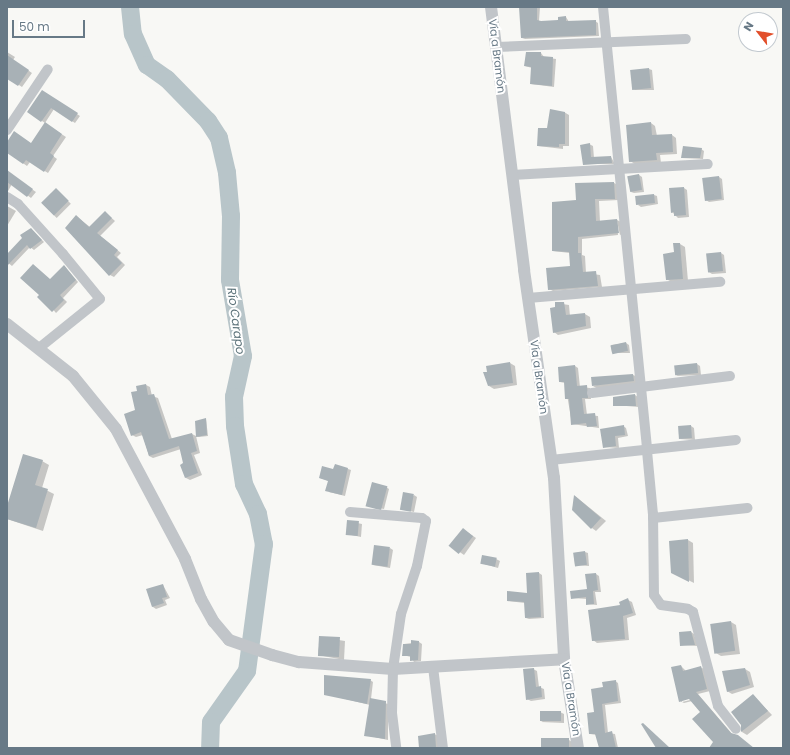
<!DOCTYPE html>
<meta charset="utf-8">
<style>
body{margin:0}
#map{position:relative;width:790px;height:755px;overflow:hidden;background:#f8f8f5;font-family:Poppins,sans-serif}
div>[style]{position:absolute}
.shadow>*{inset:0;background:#0003;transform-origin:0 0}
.river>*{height:18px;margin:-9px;padding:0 9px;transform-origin:9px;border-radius:9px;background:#b8c5c9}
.building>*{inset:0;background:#a8b1b6;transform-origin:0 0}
.minor>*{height:10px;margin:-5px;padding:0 5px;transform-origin:5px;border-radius:5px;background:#c1c5c9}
.tertiary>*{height:12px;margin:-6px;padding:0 6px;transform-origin:6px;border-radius:6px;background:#c1c5c9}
span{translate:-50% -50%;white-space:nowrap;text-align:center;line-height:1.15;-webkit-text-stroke:4px #fff;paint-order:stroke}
.street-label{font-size:11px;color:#677986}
.water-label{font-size:12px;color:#5e747b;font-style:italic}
.frame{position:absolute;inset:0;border:8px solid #677986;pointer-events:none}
.north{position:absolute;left:738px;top:12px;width:40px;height:40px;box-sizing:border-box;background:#fff;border:1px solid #c2c9cf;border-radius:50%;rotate:301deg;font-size:11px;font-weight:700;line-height:16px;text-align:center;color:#677986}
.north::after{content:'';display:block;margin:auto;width:14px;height:18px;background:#e24f2b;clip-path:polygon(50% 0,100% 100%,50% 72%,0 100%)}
.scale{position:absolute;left:12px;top:20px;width:73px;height:18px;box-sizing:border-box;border:2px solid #677986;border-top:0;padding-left:5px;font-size:12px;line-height:14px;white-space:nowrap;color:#677986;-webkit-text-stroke:3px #fff;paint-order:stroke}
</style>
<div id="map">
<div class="shadow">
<div style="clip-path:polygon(522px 7px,540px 7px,539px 21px,559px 21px,566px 17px,569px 22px,595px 21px,598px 23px,599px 36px,525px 39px,522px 38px)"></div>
<div style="clip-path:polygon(7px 52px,15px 57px,13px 60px,32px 73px,22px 87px,7px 77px)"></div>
<div style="clip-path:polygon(541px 53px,544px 57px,556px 59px,554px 87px,531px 84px,532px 68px,525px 66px)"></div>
<div style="clip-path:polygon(649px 69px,652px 70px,654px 90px,634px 90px)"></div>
<div style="clip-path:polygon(42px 91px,80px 116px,75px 123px,54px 109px,45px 123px,42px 121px)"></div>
<div style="clip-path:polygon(564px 112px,569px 115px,569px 146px,563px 146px,563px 149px,538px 146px,548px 129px)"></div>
<div style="clip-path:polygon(651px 123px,655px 126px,657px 136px,672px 135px,676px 138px,677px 154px,660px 155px,661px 163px,635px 164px,630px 161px)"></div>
<div style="clip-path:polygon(49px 126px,66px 137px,53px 156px,57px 159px,48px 173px,30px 162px,27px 166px,7px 152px,7px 144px,32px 144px)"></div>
<div style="clip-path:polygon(589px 144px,593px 146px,594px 158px,611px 157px,615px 164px,584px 164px)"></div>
<div style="clip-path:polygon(701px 149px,704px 151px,703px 159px,682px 158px)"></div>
<div style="clip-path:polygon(7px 172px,36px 192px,31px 198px,12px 184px,7px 193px)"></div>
<div style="clip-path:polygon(639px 175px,642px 177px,644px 192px,634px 193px,631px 192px)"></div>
<div style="clip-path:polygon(719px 177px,722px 179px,724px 200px,709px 202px,706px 200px)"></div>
<div style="clip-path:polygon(614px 183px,618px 185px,619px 200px,599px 201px,600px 222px,617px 220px,621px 222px,622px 234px,620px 235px,617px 221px,618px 235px,582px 239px,582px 255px,585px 256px,586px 273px,600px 275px,602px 287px,553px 291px,549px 289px,571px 267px,570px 253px,553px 251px,577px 201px)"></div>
<div style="clip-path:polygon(684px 188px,687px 190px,689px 217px,678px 218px,672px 212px)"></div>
<div style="left:56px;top:189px;width:21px;height:20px;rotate:45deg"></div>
<div style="clip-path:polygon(654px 195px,657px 196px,658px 204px,641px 207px,638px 205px)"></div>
<div style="clip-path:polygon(7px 206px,16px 211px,7px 226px)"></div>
<div style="clip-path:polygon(105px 212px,115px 221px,100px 236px,121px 253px,117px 257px,125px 265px,114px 277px,110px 275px,77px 217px,90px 227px)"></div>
<div style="clip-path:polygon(31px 229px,44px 242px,34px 250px,30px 247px,12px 266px,7px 262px,7px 256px)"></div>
<div style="clip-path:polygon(680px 244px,685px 247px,688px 281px,672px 282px,666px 279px)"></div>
<div style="clip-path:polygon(721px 253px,724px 255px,726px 273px,712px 274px,709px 272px,707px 254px)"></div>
<div style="clip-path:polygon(64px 266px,78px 282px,63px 298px,67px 302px,56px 313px,41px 295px)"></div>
<div style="clip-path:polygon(556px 303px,569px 305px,570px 316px,585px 314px,590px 317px,591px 328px,558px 335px,554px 332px)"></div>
<div style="clip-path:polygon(626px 343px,629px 345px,630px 353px,612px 353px,611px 345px)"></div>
<div style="clip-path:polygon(510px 363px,515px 366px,517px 385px,494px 389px,489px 386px)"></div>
<div style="clip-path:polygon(697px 364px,700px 366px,701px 375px,676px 376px)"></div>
<div style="clip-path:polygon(575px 366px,578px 368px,580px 387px,590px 388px,591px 399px,585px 399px,587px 415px,598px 416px,599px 428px,572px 424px,565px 383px,560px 382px)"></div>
<div style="clip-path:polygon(633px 375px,638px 377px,638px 384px,598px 389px,593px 386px)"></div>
<div style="clip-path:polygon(146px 385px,150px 387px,152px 396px,158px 398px,172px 439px,192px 434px,196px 436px,200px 453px,194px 455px,202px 475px,190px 480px,186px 478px,181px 449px,153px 458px,149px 456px,143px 435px,136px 437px,132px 435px,138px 391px)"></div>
<div style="clip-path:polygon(635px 395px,638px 397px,639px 407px,614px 405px)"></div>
<div style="clip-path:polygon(206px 419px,208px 436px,199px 437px,197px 437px)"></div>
<div style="clip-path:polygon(623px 426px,626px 428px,628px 436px,618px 438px,619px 448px,604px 447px)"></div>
<div style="clip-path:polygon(691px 426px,694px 428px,695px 440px,680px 439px)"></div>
<div style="clip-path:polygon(42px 461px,49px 465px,42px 488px,54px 494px,43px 531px,7px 519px,7px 509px)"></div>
<div style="clip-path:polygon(348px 469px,351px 470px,345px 496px,329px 492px,329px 481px,320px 478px,334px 471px)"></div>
<div style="clip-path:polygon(386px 487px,389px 489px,384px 509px,367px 506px)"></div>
<div style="clip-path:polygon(414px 495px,417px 497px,414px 512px,401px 509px)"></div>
<div style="clip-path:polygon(575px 496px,606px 521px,596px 531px,592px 528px)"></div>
<div style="clip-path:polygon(348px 521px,362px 524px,361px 537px,347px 534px)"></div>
<div style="clip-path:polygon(466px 531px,476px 538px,464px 555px,451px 546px)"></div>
<div style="clip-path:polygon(688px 540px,693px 543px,694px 583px,676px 574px)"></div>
<div style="clip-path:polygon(390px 548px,393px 550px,390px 568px,373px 565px)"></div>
<div style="clip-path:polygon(585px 552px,588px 553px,589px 566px,575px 565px,574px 553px)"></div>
<div style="clip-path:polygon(496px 559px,500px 561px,498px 568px,481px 563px)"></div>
<div style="clip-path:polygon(539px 573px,542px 575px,544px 618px,529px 619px,526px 618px,525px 603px,508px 601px,528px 594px)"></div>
<div style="clip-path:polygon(596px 574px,599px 576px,601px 592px,595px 592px,597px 605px,587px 604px,587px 599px,572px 598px,588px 590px)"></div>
<div style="clip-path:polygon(163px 585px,170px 598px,165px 600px,167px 605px,156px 609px,153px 607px,148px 590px)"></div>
<div style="clip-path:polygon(628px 600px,632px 602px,636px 615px,627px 618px,629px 640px,597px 643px,593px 640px)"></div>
<div style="clip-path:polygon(731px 622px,736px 625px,740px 654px,721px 656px,716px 653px)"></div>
<div style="clip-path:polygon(691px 632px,694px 634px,698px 646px,681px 645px)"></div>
<div style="clip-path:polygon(320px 637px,345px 641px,344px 660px,318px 655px)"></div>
<div style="clip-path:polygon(419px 642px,422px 644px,421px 661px,414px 662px,411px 657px,403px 655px,404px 644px)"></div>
<div style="clip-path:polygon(evenodd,681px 666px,686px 671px,700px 667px,704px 669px,710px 691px,698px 694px,733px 735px,753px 748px,710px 748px,714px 742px,701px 712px,692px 701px,684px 703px,680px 701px,681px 666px,693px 697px,694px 699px,682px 702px,682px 700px,693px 697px)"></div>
<div style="clip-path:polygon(533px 669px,537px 671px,539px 687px,544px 689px,545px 699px,531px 701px,527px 699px)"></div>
<div style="clip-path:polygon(745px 669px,750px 672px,754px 687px,732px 694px,727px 691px)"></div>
<div style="clip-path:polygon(370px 680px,373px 682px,371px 699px,388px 704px,388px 740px,365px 735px,370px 705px,325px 694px)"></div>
<div style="clip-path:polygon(615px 681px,618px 683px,621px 703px,605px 705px,608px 733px,615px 734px,618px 748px,600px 748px,597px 735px,590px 734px,604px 688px)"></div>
<div style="clip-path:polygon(753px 695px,772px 715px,747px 735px,742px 732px,742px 725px)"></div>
<div style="clip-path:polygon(560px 712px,564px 714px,564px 723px,541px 722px)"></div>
<div style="clip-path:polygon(434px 734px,439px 736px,441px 748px,420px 748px)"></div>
<div style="clip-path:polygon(569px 740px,572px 742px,572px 748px,541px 748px)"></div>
</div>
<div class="river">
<div style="left:130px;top:7px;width:27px;rotate:84deg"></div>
<div style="left:133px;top:34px;width:34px;rotate:66deg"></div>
<div style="left:147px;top:65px;width:24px;rotate:35deg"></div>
<div style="left:167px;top:79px;width:59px;rotate:45.7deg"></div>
<div style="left:208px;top:121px;width:20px;rotate:57deg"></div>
<div style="left:219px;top:138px;width:36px;rotate:77deg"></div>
<div style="left:227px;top:173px;width:43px;rotate:84.7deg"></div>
<div style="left:231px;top:216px;width:64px;rotate:90.9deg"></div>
<div style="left:230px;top:280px;width:77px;rotate:80.3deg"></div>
<div style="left:243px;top:356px;width:42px;rotate:102.4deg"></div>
<div style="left:234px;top:397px;width:29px;rotate:88deg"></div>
<div style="left:235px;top:426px;width:59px;rotate:81.2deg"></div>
<div style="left:244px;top:484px;width:33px;rotate:65deg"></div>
<div style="left:258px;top:514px;width:31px;rotate:79deg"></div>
<div style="left:264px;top:544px;width:128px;rotate:97.6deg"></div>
<div style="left:247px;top:671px;width:62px;rotate:125.2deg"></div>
<div style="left:211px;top:722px;width:26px;rotate:92deg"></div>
</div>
<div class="building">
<div style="clip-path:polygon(519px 7px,537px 7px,537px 20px,541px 21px,558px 20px,558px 17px,566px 16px,566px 21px,596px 20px,596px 35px,521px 38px)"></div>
<div style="clip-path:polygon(526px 52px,541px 52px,541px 56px,553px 57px,552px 86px,530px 84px,531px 67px,524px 66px)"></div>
<div style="clip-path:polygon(7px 55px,29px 70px,18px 86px,7px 79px)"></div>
<div style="left:649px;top:68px;width:20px;height:19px;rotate:84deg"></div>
<div style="clip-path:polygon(42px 90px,78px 113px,72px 122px,51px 108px,41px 122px,27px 112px)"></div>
<div style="clip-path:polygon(550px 109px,565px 112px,565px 144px,559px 144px,559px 147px,537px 146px,538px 128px,547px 128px)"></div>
<div style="clip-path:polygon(45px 122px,62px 134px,50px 153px,54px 156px,44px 172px,26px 160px,23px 164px,7px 153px,7px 142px,14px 131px,31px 143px)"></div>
<div style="clip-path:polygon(651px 122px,652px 135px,672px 134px,673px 152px,656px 153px,657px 160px,629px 162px,626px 125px)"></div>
<div style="clip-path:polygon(590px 143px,591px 157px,611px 156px,612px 163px,583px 165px,580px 145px)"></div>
<div style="clip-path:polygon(683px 146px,702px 148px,700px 158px,681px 158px)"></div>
<div style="clip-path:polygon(7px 170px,33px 189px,27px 197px,7px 182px)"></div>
<div style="left:639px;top:174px;width:16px;height:12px;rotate:79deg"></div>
<div style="left:719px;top:176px;width:23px;height:17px;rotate:83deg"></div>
<div style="clip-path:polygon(614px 182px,615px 199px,595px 199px,596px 221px,617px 219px,619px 233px,578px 237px,578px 253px,581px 253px,583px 272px,596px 271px,598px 286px,548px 290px,546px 268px,570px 266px,569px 252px,552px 251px,552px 202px,576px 200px,575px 183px)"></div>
<div style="clip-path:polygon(684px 187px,686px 215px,674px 216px,674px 212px,671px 213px,669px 188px)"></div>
<div style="left:56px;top:188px;width:18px;height:21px;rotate:45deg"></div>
<div style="left:654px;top:194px;width:9px;height:19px;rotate:84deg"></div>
<div style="clip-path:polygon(105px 211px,112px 218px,97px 233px,118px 250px,114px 255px,122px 263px,109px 276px,65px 228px,76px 215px,89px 227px)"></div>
<div style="clip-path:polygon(31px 228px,42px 240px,30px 249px,27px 245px,7px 266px,7px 254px,22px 238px,20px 235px)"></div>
<div style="clip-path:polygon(673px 243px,680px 243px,683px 279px,666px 280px,663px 254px,674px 252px)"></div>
<div style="left:721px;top:252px;width:19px;height:15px;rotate:84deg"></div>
<div style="clip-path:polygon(33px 264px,50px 279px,64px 265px,76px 280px,60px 295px,64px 300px,52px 312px,37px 297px,39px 295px,20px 278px)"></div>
<div style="clip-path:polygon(555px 302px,564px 302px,566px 315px,585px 313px,586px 326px,553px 333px,550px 308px,555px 307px)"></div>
<div style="left:626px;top:342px;width:9px;height:16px;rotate:77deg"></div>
<div style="clip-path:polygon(510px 362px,513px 383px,488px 386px,483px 372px,487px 372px,486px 366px)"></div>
<div style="left:697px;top:363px;width:10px;height:23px;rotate:84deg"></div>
<div style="clip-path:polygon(575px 365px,577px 386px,587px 385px,588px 398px,582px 398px,584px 414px,595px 413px,597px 426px,587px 427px,586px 423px,571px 425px,569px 399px,565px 399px,564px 382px,559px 382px,558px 367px)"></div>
<div style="clip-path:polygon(633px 374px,634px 381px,592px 386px,591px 377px)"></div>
<div style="clip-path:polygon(146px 384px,148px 395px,154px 394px,169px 439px,192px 433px,197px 451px,191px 453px,198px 473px,185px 478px,180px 465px,183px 463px,179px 446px,149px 456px,141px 432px,131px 436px,124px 414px,135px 410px,131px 392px,137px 391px,136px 386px)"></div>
<div style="clip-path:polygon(635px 394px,636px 406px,613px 406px,613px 397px)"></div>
<div style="clip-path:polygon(206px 418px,207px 435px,196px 437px,195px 421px)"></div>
<div style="clip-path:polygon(624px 425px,625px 435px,615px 436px,616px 446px,603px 448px,600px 429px)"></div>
<div style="left:691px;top:425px;width:13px;height:13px;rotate:86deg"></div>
<div style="clip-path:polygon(23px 454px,43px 460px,35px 485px,48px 489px,36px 528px,7px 519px,7px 506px)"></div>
<div style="clip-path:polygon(335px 464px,348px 468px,342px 495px,325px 491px,328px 481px,319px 478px,322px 466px,333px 469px)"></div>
<div style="left:372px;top:482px;width:16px;height:25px;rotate:15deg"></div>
<div style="left:403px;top:492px;width:11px;height:18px;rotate:10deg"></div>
<div style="clip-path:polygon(574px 495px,601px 518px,591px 529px,572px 510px)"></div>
<div style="left:347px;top:520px;width:12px;height:15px;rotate:5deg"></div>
<div style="left:463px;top:528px;width:13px;height:23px;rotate:39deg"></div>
<div style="clip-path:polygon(688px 539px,689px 582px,671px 573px,669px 541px)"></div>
<div style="left:374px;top:545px;width:16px;height:20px;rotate:7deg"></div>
<div style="left:585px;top:551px;width:14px;height:12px;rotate:82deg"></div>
<div style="left:482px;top:555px;width:15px;height:9px;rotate:11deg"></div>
<div style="clip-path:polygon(539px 572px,541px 617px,525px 618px,524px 602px,507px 601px,507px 591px,527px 593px,526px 573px)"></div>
<div style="clip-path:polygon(596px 573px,598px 590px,593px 591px,594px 604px,586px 605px,586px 597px,571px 599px,570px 591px,587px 589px,585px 574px)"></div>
<div style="clip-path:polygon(163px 584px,167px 597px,162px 598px,164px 603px,152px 607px,146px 589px)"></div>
<div style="clip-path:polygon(628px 598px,633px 613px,623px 616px,625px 639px,592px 641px,588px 610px,620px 605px,619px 602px)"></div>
<div style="left:731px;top:621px;width:30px;height:21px;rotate:82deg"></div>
<div style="clip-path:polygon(691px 631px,695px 645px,680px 646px,679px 632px)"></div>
<div style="left:319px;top:636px;width:21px;height:20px;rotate:3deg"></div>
<div style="clip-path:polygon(411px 640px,419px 641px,418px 660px,410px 661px,410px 656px,402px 656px,403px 644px,411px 644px)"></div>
<div style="clip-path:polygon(681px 665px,683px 671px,701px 666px,707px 689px,696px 692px,731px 733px,738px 735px,754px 748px,709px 748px,713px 742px,692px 719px,700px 712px,689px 699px,679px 702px,671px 667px)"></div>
<div style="clip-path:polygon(534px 668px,536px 687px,541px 686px,542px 697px,526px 700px,523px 669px)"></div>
<div style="clip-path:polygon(745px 668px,750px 685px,727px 692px,722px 671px)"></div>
<div style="clip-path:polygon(324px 675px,371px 679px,367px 704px,324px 695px)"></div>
<div style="clip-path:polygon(616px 680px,618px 701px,602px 704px,605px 733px,612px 731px,616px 748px,599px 748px,595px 734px,589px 734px,587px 713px,594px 712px,591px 689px,603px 687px,602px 682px)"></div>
<div style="clip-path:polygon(753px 694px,768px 711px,741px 732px,741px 725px,731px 712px)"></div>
<div style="clip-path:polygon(370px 698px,386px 701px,385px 739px,364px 736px)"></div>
<div style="left:561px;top:711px;width:10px;height:21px;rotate:90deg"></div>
<div style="clip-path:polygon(643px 723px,670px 748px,656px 748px,641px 724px)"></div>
<div style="clip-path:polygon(435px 733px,436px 748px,419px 748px,418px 736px)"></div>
<div style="left:541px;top:738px;width:28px;height:10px"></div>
</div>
<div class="minor">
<div style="left:603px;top:7px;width:446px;rotate:84.3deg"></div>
<div style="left:647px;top:451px;width:63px;rotate:84.6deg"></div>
<div style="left:653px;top:514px;width:81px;rotate:89.3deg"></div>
<div style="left:654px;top:595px;width:12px;rotate:55deg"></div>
<div style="left:661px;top:605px;width:27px;rotate:8deg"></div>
<div style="left:688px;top:609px;width:6px;rotate:31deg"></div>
<div style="left:693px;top:612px;width:97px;rotate:75.1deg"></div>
<div style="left:718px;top:706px;width:29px;rotate:52deg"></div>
<div style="left:496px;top:47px;width:190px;rotate:-2.4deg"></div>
<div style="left:7px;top:130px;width:73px;rotate:-56.1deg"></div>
<div style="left:512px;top:175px;width:196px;rotate:-3.2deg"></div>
<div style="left:7px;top:197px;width:13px;rotate:32deg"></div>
<div style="left:18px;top:204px;width:67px;rotate:48deg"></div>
<div style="left:63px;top:254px;width:58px;rotate:50.6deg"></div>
<div style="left:100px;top:299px;width:78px;rotate:141.2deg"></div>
<div style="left:528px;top:298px;width:193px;rotate:-4.8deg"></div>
<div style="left:592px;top:393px;width:139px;rotate:-7deg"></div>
<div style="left:551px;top:460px;width:186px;rotate:-6.2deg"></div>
<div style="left:350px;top:512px;width:72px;rotate:4.8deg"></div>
<div style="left:422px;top:518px;width:5px;rotate:37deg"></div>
<div style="left:426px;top:521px;width:46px;rotate:101.3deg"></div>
<div style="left:417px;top:566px;width:51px;rotate:108.4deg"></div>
<div style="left:401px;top:614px;width:56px;rotate:98.3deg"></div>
<div style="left:393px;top:669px;width:44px;rotate:91.3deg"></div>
<div style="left:392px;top:713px;width:35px;rotate:83deg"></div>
<div style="left:653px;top:518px;width:95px;rotate:-6.1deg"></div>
<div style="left:433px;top:667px;width:82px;rotate:83deg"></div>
</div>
<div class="tertiary">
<div style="left:491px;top:7px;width:265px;rotate:82.8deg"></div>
<div style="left:524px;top:270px;width:210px;rotate:81.8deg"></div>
<div style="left:554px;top:478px;width:181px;rotate:86.8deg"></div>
<div style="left:564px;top:659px;width:90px;rotate:81.1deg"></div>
<div style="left:7px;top:324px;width:84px;rotate:38.2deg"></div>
<div style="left:73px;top:376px;width:68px;rotate:50.9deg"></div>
<div style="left:116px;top:429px;width:147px;rotate:62deg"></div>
<div style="left:185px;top:559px;width:43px;rotate:68.2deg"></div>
<div style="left:201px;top:599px;width:26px;rotate:61deg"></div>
<div style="left:214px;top:622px;width:23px;rotate:50deg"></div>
<div style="left:229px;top:640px;width:46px;rotate:19.2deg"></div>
<div style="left:272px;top:655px;width:28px;rotate:15deg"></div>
<div style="left:299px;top:662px;width:94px;rotate:4.3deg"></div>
<div style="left:393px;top:669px;width:171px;rotate:-3.3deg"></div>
</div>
<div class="street-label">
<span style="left:497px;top:56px;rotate:83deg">Vía a Bramón</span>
<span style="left:539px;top:377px;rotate:82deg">Vía a Bramón</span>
<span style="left:571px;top:699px;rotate:81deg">Vía a Bramón</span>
</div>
<div class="water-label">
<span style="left:236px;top:321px;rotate:82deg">Río Carapo</span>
</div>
<div class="frame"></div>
<div class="north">N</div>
<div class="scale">50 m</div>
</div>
